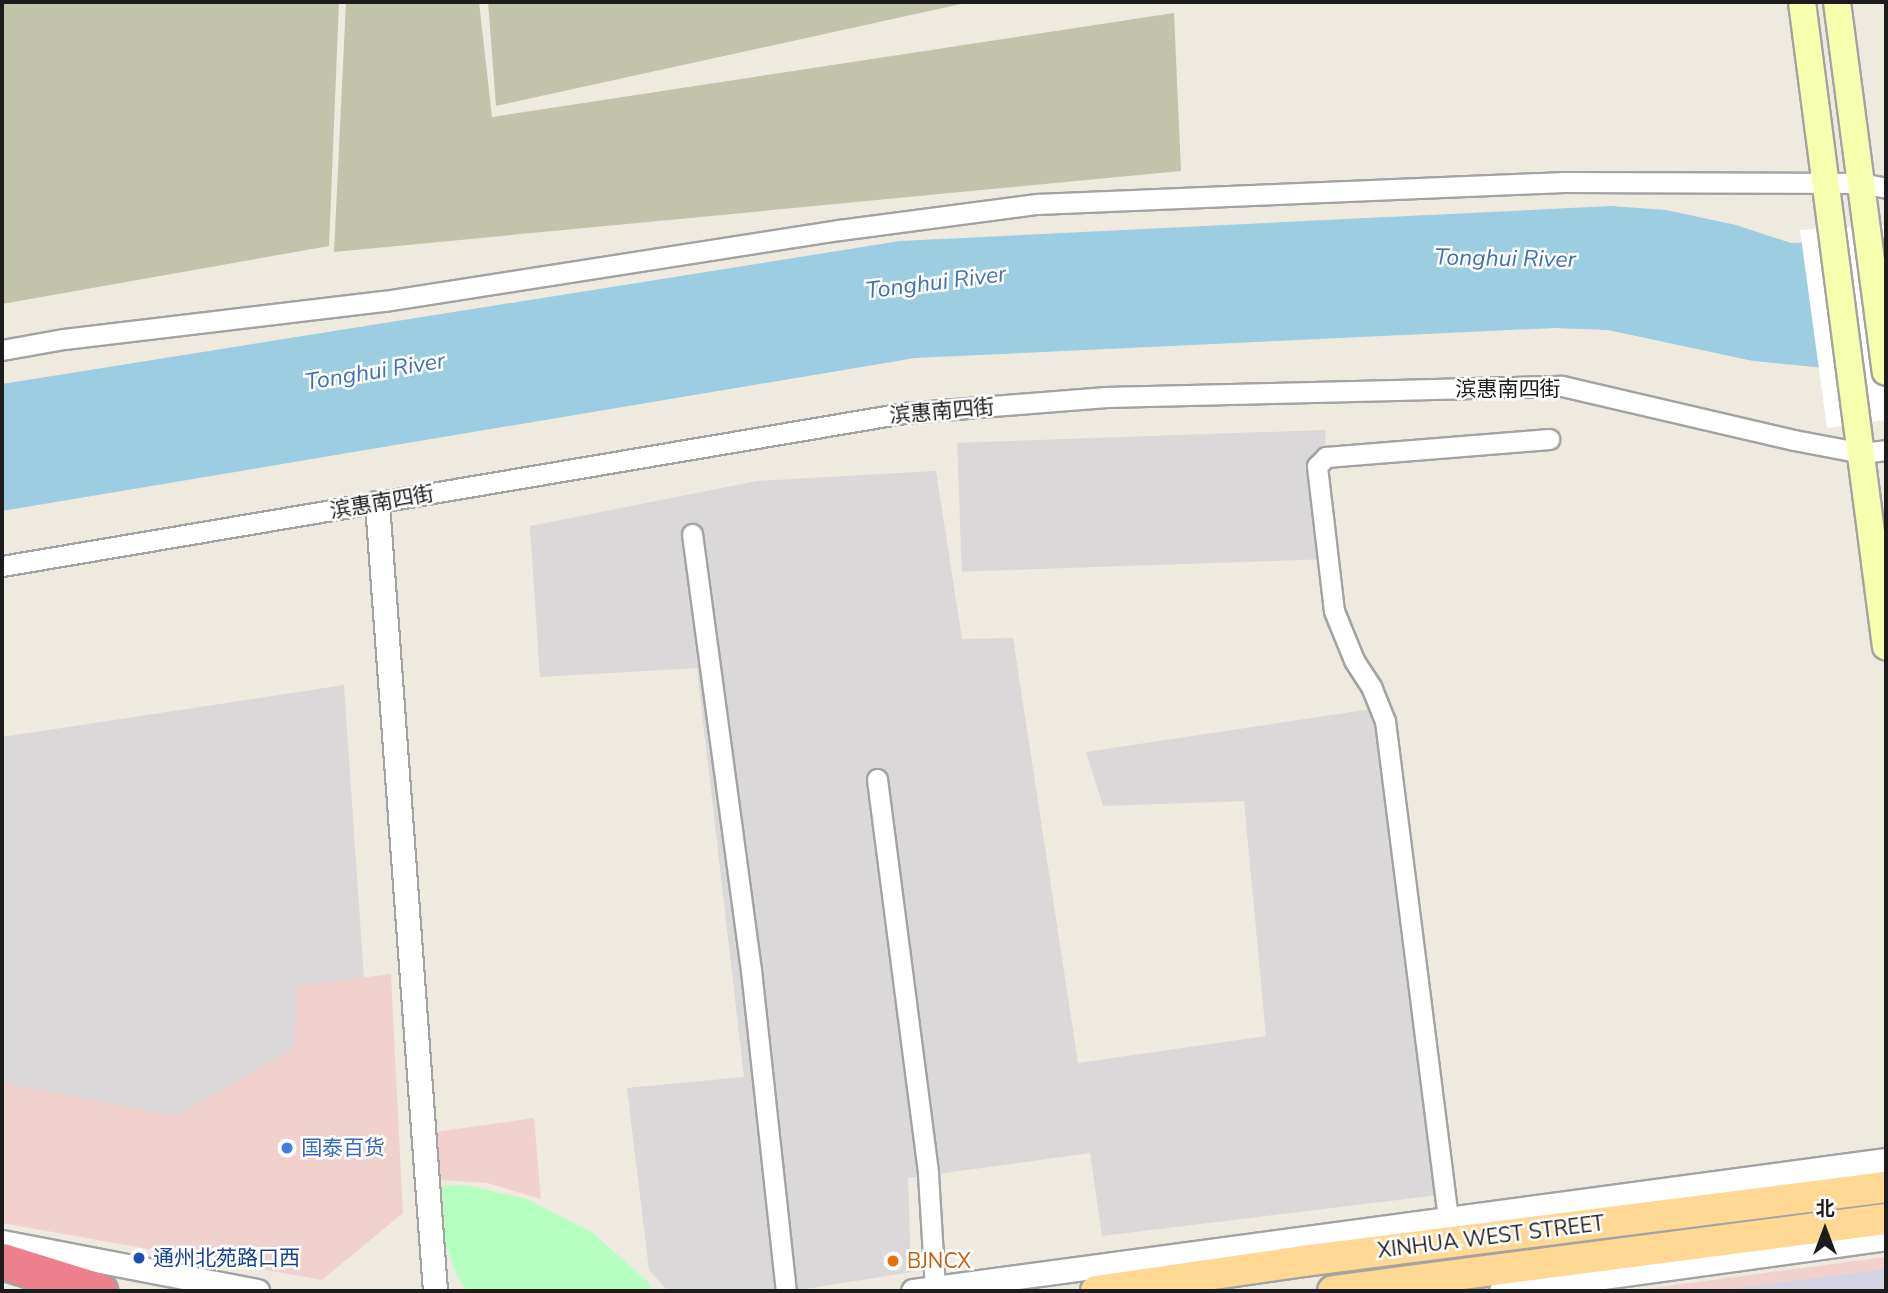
<!DOCTYPE html>
<meta charset="utf-8">
<style>
body{margin:0}
#map{position:relative;width:1888px;height:1293px;overflow:hidden;background:#eeeae0;font-family:"Nunito Sans","Noto Sans SC",sans-serif}
div>[style]{position:absolute}
.residential>*{inset:0;background:#dad8d8;transform-origin:0 0}
.commercial>*{inset:0;background:#f1d1cd}
.construction>*{inset:0;background:#c2c3ab}
.park>*{inset:0;background:#b7fec1}
.plaza>*{inset:0;background:#d5d4e4}
.water>*{inset:0;background:#9ccde1}
.pier>*{inset:0;background:#fff}
.roads{filter:drop-shadow(2px 0 #a3a3a3) drop-shadow(-2px 0 #a3a3a3) drop-shadow(0 2px #a3a3a3) drop-shadow(0 -2px #a3a3a3)}
.minor>*{height:19px;margin:-9.5px;padding:0 9.5px;transform-origin:9.5px;border-radius:9.5px;background:#fff}
.tertiary>*{height:23px;margin:-11.5px;padding:0 11.5px;transform-origin:11.5px;border-radius:11.5px;background:#fff}
.secondary>*{height:26px;margin:-13px;padding:0 13px;transform-origin:13px;border-radius:13px;background:#f6ffad}
.primary>*{height:30px;margin:-15px;padding:0 15px;transform-origin:15px;border-radius:15px;background:#ffd894}
.motorway>*{height:35px;margin:-17.5px;padding:0 17.5px;transform-origin:17.5px;border-radius:17.5px;background:#ee7f8d}
.dots>*{width:19px;height:19px;translate:-50% -50%;box-sizing:border-box;border:4px solid #fff;border-radius:50%}
span{translate:-50% -50%;white-space:nowrap;text-align:center;line-height:1.15;-webkit-text-stroke:5px #fff;paint-order:stroke}
.street-label{font-size:21px;color:#1c1c1c}
.shop-label{font-size:21px;color:#366cbe}
.left{translate:0 -50%;text-align:left}
.transit-label{font-size:21px;color:#164399}
.food-label{font-size:21px;color:#c56008}
.water-label{font-size:23px;color:#4072b3;font-style:italic}
.frame{position:absolute;inset:0;border:4px solid #1c1c1c;pointer-events:none}
.north{position:absolute;left:1790px;top:1195px;width:70px;height:70px;-webkit-text-stroke:5px #fff;paint-order:stroke;rotate:0deg;font-size:19px;font-weight:700;line-height:28px;text-align:center;color:#1c1c1c}
.north::after{content:'';display:block;margin:auto;width:24px;height:32px;background:#1c1c1c;clip-path:polygon(50% 0,100% 100%,50% 72%,0 100%)}
</style>
<div id="map">
<div class="residential">
<div style="left:1325px;top:430px;width:129px;height:368px;rotate:88deg"></div>
<div style="clip-path:polygon(936px 471px,962px 639px,1013px 638px,1078px 1063px,1266px 1036px,1244px 801px,1103px 806px,1086px 752px,1385px 707px,1439px 1195px,1102px 1236px,1090px 1153px,908px 1178px,911px 1272px,793px 1291px,668px 1291px,649px 1270px,627px 1088px,744px 1077px,697px 668px,540px 677px,530px 526px,757px 481px)"></div>
<div style="clip-path:polygon(344px 685px,374px 1127px,2px 1187px,2px 737px)"></div>
</div>
<div class="commercial">
<div style="clip-path:polygon(391px 974px,403px 1213px,322px 1280px,2px 1223px,2px 1083px,177px 1116px,294px 1048px,297px 986px)"></div>
<div style="clip-path:polygon(534px 1118px,541px 1199px,487px 1183px,440px 1180px,435px 1132px)"></div>
<div style="clip-path:polygon(1886px 1257px,1886px 1291px,1630px 1291px)"></div>
</div>
<div class="construction">
<div style="clip-path:polygon(2px 2px,339px 2px,329px 246px,2px 304px)"></div>
<div style="clip-path:polygon(346px 2px,479px 2px,492px 117px,1174px 13px,1181px 171px,334px 252px)"></div>
<div style="clip-path:polygon(488px 2px,970px 2px,496px 106px)"></div>
</div>
<div class="park">
<div style="clip-path:polygon(466px 1185px,527px 1199px,593px 1233px,649px 1283px,651px 1291px,467px 1291px,456px 1275px,442px 1233px,440px 1186px)"></div>
</div>
<div class="plaza">
<div style="clip-path:polygon(1886px 1269px,1886px 1291px,1713px 1291px)"></div>
</div>
<div class="water">
<div style="clip-path:polygon(1611px 206px,1666px 210px,1736px 225px,1791px 243px,1886px 239px,1886px 390px,1816px 367px,1753px 361px,1608px 330px,1555px 328px,915px 358px,2px 511px,2px 384px,900px 241px)"></div>
</div>
<div class="pier">
<div style="clip-path:polygon(1886px 225px,1886px 420px,1827px 428px,1800px 230px)"></div>
</div>
<div class="roads">
<div class="minor">
<div style="left:2px;top:350px;width:63px;rotate:-10.1deg"></div>
<div style="left:64px;top:339px;width:323px;rotate:-6.8deg"></div>
<div style="left:385px;top:301px;width:460px;rotate:-8.9deg"></div>
<div style="left:839px;top:230px;width:200px;rotate:-7.5deg"></div>
<div style="left:1037px;top:204px;width:527px;rotate:-2.39deg"></div>
<div style="left:1564px;top:182px;width:297px;rotate:0.2deg"></div>
<div style="left:1861px;top:183px;width:25px;rotate:11deg"></div>
<div style="left:692px;top:534px;width:440px;rotate:82.3deg"></div>
<div style="left:751px;top:970px;width:323px;rotate:83.8deg"></div>
<div style="left:2px;top:566px;width:915px;rotate:-9.63deg"></div>
<div style="left:904px;top:413px;width:203px;rotate:-4.5deg"></div>
<div style="left:1106px;top:397px;width:456px;rotate:-1.4deg"></div>
<div style="left:1562px;top:386px;width:238px;rotate:13.1deg"></div>
<div style="left:1794px;top:440px;width:69px;rotate:10.8deg"></div>
<div style="left:1862px;top:453px;width:24px;rotate:-7deg"></div>
<div style="left:877px;top:779px;width:398px;rotate:82.6deg"></div>
<div style="left:928px;top:1174px;width:114px;rotate:86.5deg"></div>
<div style="left:1450px;top:1234px;width:517px;rotate:-97.22deg"></div>
<div style="left:1385px;top:721px;width:35px;rotate:-112deg"></div>
<div style="left:1372px;top:688px;width:33px;rotate:-123deg"></div>
<div style="left:1354px;top:660px;width:53px;rotate:-112.2deg"></div>
<div style="left:1334px;top:611px;width:146px;rotate:-96.7deg"></div>
<div style="left:1317px;top:466px;width:13px;rotate:-45deg"></div>
<div style="left:1326px;top:457px;width:224px;rotate:-4.6deg"></div>
</div>
<div class="tertiary">
<div style="left:377px;top:503px;width:790px;rotate:85.79deg"></div>
<div style="left:2px;top:1242px;width:260px;rotate:10.9deg"></div>
<div style="left:913px;top:1291px;width:982px;rotate:-7.67deg"></div>
<div style="left:1501px;top:1291px;width:389px;rotate:-7.8deg"></div>
</div>
<div class="secondary">
<div style="left:1802px;top:2px;width:650px;rotate:82.58deg"></div>
<div style="left:1837px;top:2px;width:373px;rotate:82.5deg"></div>
</div>
<div class="primary">
<div style="left:1096px;top:1291px;width:209px;rotate:-8.2deg"></div>
<div style="left:1303px;top:1261px;width:588px;rotate:-7.23deg"></div>
<div style="left:1333px;top:1291px;width:558px;rotate:-7.42deg"></div>
</div>
<div class="motorway">
<div style="left:2px;top:1261px;width:102px;rotate:17.2deg"></div>
</div>
</div>
<div class="dots">
<div style="left:287px;top:1148px;background:#3f7fe0"></div>
<div style="left:139px;top:1258px;background:#1a4fb4"></div>
<div style="left:893px;top:1261px;background:#e8710a"></div>
</div>
<div class="street-label">
<span style="left:1508px;top:389px">滨惠南四街</span>
<span style="left:942px;top:411px;rotate:-5deg">滨惠南四街</span>
<span style="left:382px;top:502px;rotate:-10deg">滨惠南四街</span>
<span style="left:1491px;top:1237px;rotate:-7deg">XINHUA WEST STREET</span>
</div>
<div class="shop-label">
<span class="left" style="left:301px;top:1148px">国泰百货</span>
</div>
<div class="transit-label">
<span class="left" style="left:153px;top:1258px">通州北苑路口西</span>
</div>
<div class="food-label">
<span class="left" style="left:907px;top:1261px">BJNCX</span>
</div>
<div class="water-label">
<span style="left:1505px;top:259px;rotate:1deg">Tonghui River</span>
<span style="left:936px;top:283px;rotate:-7deg">Tonghui River</span>
<span style="left:375px;top:372px;rotate:-9deg">Tonghui River</span>
</div>
<div class="frame"></div>
<div class="north">北</div>
</div>
